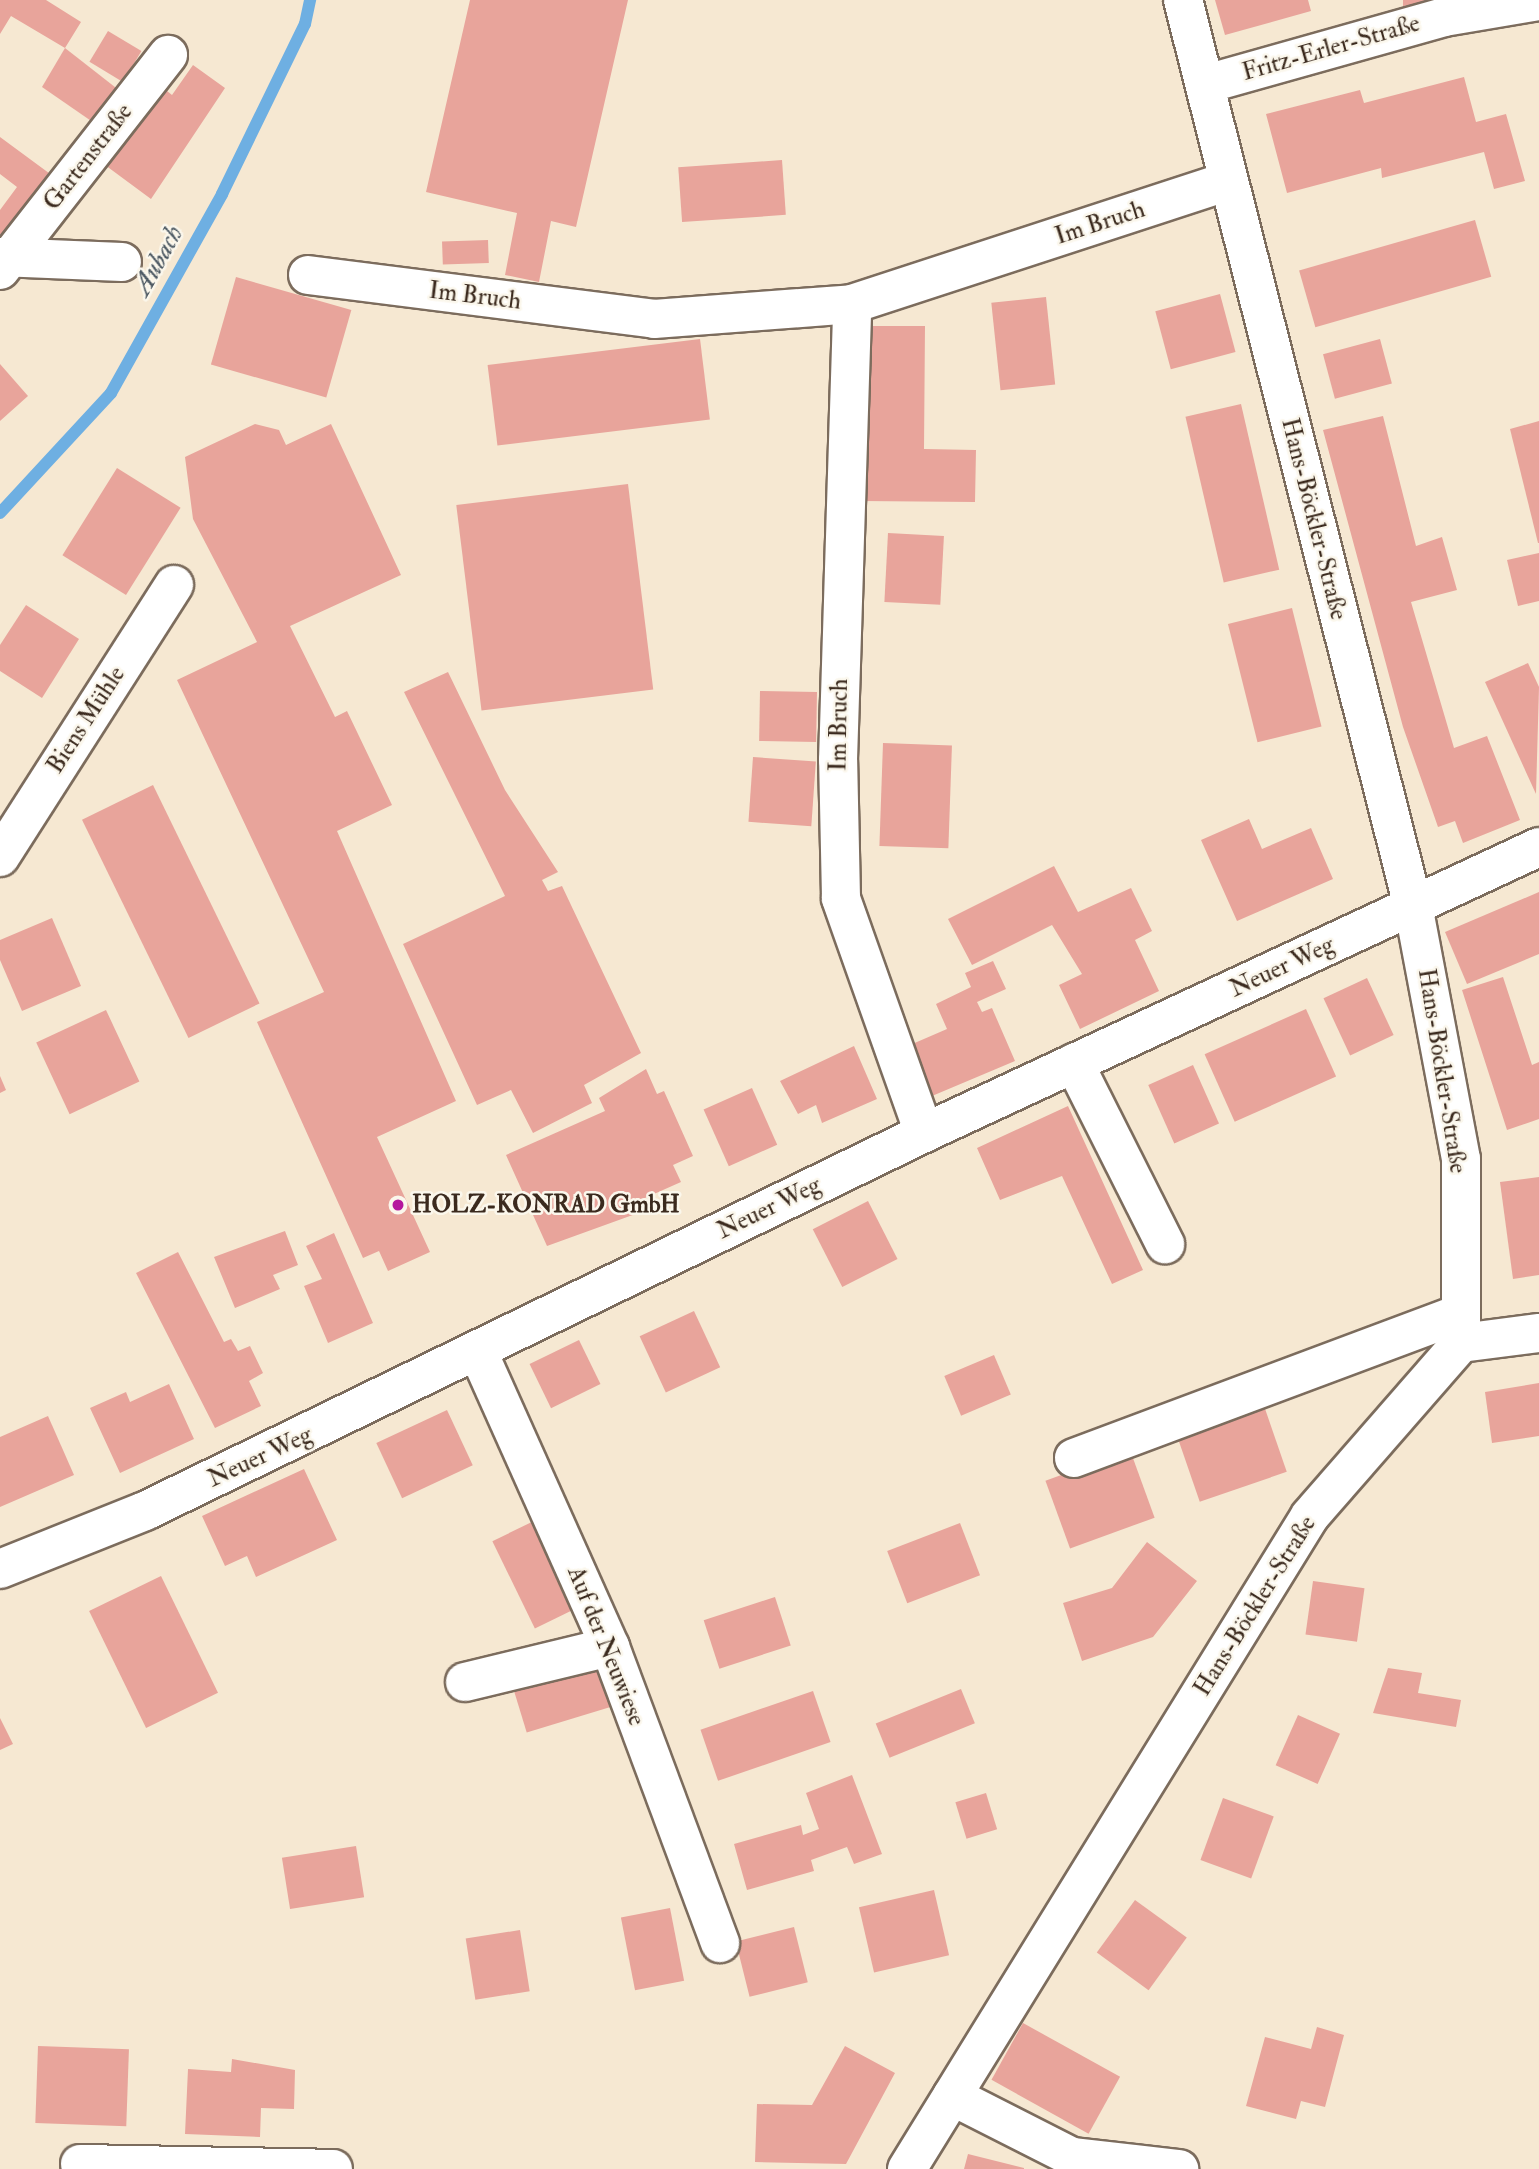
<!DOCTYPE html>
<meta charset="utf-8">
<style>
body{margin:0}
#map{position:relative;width:1539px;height:2169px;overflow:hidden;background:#f6e8d2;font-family:"IM FELL Double Pica",serif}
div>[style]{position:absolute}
.stream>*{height:12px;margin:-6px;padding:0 6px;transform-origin:6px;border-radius:6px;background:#6eafe2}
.building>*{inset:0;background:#e8a49b;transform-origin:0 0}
.roads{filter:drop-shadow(2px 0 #7c6c5d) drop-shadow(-2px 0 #7c6c5d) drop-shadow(0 2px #7c6c5d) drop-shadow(0 -2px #7c6c5d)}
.minor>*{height:38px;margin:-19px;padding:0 19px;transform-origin:19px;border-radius:19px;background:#fff}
.dots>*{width:19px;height:19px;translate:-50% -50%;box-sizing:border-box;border:4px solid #fbf7ec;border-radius:50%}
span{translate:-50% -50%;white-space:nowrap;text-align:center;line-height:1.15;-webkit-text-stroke:5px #fbf7ec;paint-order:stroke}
.street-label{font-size:24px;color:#3b2a1e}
.poi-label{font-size:24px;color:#3b2a1e;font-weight:700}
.left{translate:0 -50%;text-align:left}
.water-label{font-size:26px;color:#4d5963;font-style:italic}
</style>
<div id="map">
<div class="stream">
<div style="left:0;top:513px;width:163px;rotate:-47.2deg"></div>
<div style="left:111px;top:393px;width:228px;rotate:-60.8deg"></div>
<div style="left:222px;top:194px;width:189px;rotate:-64deg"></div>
<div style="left:305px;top:24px;width:25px;rotate:-78deg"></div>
</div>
<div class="building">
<div style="clip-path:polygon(0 0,46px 0,81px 22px,65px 48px,11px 16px,0 34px)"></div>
<div style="clip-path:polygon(470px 0,628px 0,576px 227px,551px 221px,539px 282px,505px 275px,517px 213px,426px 192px)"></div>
<div style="clip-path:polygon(1215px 0,1308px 0,1311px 11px,1225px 35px)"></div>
<div style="clip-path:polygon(1403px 0,1446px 0,1447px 2px,1403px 6px)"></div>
<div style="left:108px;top:31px;width:39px;height:36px;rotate:31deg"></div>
<div style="clip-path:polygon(65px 48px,120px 91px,97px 125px,42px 87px)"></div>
<div style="clip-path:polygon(193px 65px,225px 88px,151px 199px,105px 165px,162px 87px,172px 95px)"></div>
<div style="clip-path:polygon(1464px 77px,1476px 122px,1506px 114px,1525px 181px,1494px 189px,1484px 152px,1382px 178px,1381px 168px,1287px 193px,1266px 114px,1360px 90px,1364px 103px)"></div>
<div style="clip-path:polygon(0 137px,57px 179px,11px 242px,0 234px,0 210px,17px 187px,0 174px)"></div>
<div style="left:782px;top:160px;width:55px;height:104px;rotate:86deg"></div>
<div style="left:1475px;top:220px;width:59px;height:183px;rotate:74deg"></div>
<div style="left:488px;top:240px;width:23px;height:46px;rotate:88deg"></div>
<div style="left:236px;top:277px;width:120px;height:91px;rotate:16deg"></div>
<div style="left:1220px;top:294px;width:60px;height:67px;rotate:75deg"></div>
<div style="left:1046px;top:297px;width:88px;height:55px;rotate:84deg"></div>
<div style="clip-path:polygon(863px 326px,925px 326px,924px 449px,976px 450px,975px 502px,861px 501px)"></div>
<div style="left:700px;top:339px;width:81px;height:214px;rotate:83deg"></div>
<div style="left:1380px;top:339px;width:46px;height:59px;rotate:75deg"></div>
<div style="clip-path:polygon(0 364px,28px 396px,0 421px)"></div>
<div style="left:1241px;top:404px;width:170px;height:57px;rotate:77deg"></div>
<div style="clip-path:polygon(1383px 416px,1416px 546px,1442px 537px,1457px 590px,1411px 602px,1454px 748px,1487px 736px,1520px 820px,1463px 843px,1455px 821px,1438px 827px,1403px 727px,1323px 430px)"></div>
<div style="clip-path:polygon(1539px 421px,1539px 543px,1538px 543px,1510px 429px)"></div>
<div style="clip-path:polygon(255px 424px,279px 430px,286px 445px,331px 424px,401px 575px,290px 626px,335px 717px,347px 711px,392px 805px,337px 831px,456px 1101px,377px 1137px,430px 1252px,388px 1271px,379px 1251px,363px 1258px,257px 1022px,324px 992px,177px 680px,257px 642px,193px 519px,185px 457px)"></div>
<div style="left:117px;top:468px;width:75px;height:103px;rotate:32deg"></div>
<div style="left:628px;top:484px;width:207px;height:173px;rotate:83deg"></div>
<div style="left:888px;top:533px;width:56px;height:69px;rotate:3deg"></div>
<div style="clip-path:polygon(1539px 553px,1539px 601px,1518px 606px,1507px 560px)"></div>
<div style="clip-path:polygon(26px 605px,79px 639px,42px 698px,0 671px,0 645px)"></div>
<div style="left:1292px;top:608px;width:122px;height:66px;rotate:76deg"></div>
<div style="clip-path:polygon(1528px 663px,1539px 687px,1536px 794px,1485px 682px)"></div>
<div style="clip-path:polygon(448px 672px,505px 790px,558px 872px,542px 880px,548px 891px,562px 886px,641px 1053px,584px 1085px,592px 1103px,533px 1133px,511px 1090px,477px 1105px,403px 944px,505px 896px,404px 692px)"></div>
<div style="left:760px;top:691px;width:57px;height:50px;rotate:1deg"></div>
<div style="left:883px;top:743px;width:69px;height:103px;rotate:2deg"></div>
<div style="left:753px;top:757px;width:63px;height:65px;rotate:4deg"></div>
<div style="left:153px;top:785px;width:243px;height:79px;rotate:64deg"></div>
<div style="clip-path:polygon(1249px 819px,1262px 849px,1311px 828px,1333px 879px,1237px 921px,1201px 840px)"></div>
<div style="clip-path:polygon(1054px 866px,1078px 912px,1131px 888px,1152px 931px,1135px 940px,1159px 991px,1080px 1029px,1059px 985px,1082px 974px,1052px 925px,972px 965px,948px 919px)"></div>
<div style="clip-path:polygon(1539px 892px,1539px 954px,1467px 984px,1445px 932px)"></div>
<div style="clip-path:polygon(52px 918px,81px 986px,22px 1011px,0 960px,0 940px)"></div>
<div style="clip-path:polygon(993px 961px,1006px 989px,977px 1002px,982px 1012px,992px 1008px,1015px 1061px,932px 1096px,910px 1045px,947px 1029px,936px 1004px,971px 987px,965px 973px)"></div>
<div style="clip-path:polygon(1503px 977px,1532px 1065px,1539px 1062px,1539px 1119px,1507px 1130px,1462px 990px)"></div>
<div style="left:1367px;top:978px;width:63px;height:48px;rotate:65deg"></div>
<div style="left:1306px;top:1009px;width:74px;height:111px;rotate:66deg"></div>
<div style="left:106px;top:1010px;width:79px;height:77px;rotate:65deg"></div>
<div style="clip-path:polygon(854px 1046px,877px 1099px,822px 1123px,816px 1105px,798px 1114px,780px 1081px)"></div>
<div style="left:1193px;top:1065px;width:64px;height:49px;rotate:66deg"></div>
<div style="clip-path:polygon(646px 1069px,657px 1094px,664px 1091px,693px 1156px,673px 1165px,681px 1182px,636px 1202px,641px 1212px,547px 1246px,506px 1155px,605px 1111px,599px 1098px)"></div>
<div style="clip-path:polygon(0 1076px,6px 1090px,0 1093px)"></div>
<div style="left:752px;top:1088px;width:62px;height:53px;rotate:66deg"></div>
<div style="clip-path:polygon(1068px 1106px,1143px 1270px,1112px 1284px,1062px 1176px,1000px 1200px,977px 1148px)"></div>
<div style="clip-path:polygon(1539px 1177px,1539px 1275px,1513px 1279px,1500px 1182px)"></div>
<div style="left:868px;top:1201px;width:65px;height:62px;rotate:63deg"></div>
<div style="clip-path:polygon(285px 1231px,298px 1265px,273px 1275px,280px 1289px,235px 1308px,214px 1257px)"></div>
<div style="clip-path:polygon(334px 1233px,373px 1323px,328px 1343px,304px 1286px,322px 1279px,306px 1246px)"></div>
<div style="clip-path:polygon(178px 1252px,224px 1342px,231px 1339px,238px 1351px,250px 1346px,263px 1373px,249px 1381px,261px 1406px,215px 1428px,136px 1273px)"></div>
<div style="left:694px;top:1311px;width:62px;height:60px;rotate:65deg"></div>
<div style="left:579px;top:1340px;width:49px;height:55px;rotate:64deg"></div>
<div style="left:994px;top:1355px;width:43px;height:54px;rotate:67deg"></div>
<div style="clip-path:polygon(1539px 1383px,1539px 1436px,1492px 1443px,1485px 1392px)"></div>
<div style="clip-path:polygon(169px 1384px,194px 1439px,120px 1473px,90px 1408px,126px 1392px,130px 1402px)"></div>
<div style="left:1262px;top:1400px;width:76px;height:92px;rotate:71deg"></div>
<div style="left:447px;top:1410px;width:61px;height:78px;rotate:65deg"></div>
<div style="clip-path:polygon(48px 1416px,74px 1475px,0 1507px,0 1437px)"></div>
<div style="left:1130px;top:1450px;width:72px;height:90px;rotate:70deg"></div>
<div style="clip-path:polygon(304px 1469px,337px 1540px,256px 1577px,247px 1556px,225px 1566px,202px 1516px)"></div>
<div style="left:540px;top:1518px;width:97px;height:53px;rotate:64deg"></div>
<div style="left:960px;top:1523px;width:56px;height:78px;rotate:69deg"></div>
<div style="clip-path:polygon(1147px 1542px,1197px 1581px,1153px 1637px,1082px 1661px,1063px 1603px,1112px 1588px)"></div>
<div style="left:161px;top:1576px;width:130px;height:80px;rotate:64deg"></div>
<div style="left:1313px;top:1581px;width:52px;height:54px;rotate:8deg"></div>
<div style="left:775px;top:1597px;width:51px;height:75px;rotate:72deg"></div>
<div style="left:600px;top:1661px;width:47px;height:91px;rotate:73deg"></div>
<div style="clip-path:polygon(1388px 1668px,1422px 1673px,1418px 1693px,1461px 1700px,1456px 1727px,1373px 1713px)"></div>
<div style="left:961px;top:1689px;width:37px;height:92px;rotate:68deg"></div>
<div style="left:813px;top:1691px;width:54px;height:119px;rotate:71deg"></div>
<div style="left:1298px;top:1715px;width:46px;height:55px;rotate:24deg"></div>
<div style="clip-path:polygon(0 1718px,13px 1744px,0 1750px)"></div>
<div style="clip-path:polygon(852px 1775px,882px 1854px,854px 1864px,847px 1847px,811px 1860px,814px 1871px,747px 1890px,734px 1844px,801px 1825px,803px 1835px,819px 1829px,806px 1793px)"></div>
<div style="left:986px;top:1793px;width:38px;height:32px;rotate:73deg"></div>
<div style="left:1223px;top:1798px;width:54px;height:66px;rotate:20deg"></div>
<div style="left:356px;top:1846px;width:52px;height:75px;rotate:81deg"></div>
<div style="left:934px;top:1890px;width:67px;height:77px;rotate:77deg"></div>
<div style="left:1135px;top:1900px;width:64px;height:65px;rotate:36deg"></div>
<div style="left:670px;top:1908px;width:74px;height:50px;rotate:79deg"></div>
<div style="left:794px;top:1927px;width:57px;height:60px;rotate:76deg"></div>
<div style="left:520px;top:1930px;width:62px;height:55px;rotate:81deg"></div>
<div style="left:1023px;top:2023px;width:111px;height:65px;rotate:29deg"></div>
<div style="clip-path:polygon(1317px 2027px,1344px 2035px,1325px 2107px,1301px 2101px,1296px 2119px,1246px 2106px,1265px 2037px,1311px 2049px)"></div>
<div style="left:38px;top:2046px;width:91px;height:77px;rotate:2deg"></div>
<div style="clip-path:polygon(845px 2046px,895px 2073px,846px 2164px,755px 2162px,757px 2104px,812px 2105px)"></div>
<div style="clip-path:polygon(232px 2059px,295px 2070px,294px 2109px,261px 2108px,260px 2137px,185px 2134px,188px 2069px,231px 2072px)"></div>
<div style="clip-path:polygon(968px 2154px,1024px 2168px,1024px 2169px,964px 2169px)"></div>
</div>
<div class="roads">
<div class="minor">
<div style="left:1206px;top:84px;width:247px;rotate:-15.7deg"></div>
<div style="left:1444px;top:17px;width:96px;rotate:-9.6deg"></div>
<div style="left:0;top:257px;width:122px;rotate:2.3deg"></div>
<div style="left:0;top:270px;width:273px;rotate:-52deg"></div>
<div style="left:308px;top:275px;width:349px;rotate:7.2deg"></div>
<div style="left:654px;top:319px;width:199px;rotate:-4.3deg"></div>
<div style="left:0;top:857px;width:323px;rotate:-57.4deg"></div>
<div style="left:1074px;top:1063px;width:203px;rotate:63.3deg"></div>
<div style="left:924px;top:1133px;width:249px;rotate:-109.5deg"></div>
<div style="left:841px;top:898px;width:138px;rotate:-91.2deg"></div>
<div style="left:838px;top:760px;width:456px;rotate:-88.2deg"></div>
<div style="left:852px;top:304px;width:396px;rotate:-18.1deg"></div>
<div style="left:1461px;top:1343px;width:79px;rotate:-7.3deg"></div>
<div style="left:479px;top:1354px;width:321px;rotate:65.9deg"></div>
<div style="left:610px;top:1647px;width:316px;rotate:69.6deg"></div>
<div style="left:1074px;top:1458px;width:413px;rotate:-20.5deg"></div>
<div style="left:0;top:1569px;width:156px;rotate:-21.8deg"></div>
<div style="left:145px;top:1511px;width:866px;rotate:-25.88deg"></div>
<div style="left:924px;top:1133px;width:678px;rotate:-24.94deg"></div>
<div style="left:465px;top:1682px;width:149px;rotate:-13.6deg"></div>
<div style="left:952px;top:2096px;width:135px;rotate:26.9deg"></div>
<div style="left:1072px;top:2157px;width:108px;rotate:6.4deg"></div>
<div style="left:80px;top:2164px;width:253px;rotate:1.1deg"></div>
<div style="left:907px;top:2169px;width:767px;rotate:-58.32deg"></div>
<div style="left:1310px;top:1516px;width:230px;rotate:-48.9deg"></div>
<div style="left:1461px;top:1343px;width:184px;rotate:-90deg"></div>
<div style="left:1461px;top:1159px;width:258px;rotate:-100.7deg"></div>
<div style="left:1413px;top:906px;width:935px;rotate:-104.24deg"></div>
</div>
</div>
<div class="dots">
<div style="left:398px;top:1205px;background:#b5179e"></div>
</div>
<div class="street-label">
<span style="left:1331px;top:48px;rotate:-16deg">Fritz-Erler-Straße</span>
<span style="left:88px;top:157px;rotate:-52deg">Gartenstraße</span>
<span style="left:1100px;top:223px;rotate:-18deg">Im Bruch</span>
<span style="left:475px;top:296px;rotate:7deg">Im Bruch</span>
<span style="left:1314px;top:519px;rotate:76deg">Hans-Böckler-Straße</span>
<span style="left:86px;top:720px;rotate:-57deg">Biens Mühle</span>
<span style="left:839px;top:725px;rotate:-89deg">Im Bruch</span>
<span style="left:1282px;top:967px;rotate:-25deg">Neuer Weg</span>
<span style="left:1442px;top:1071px;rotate:81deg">Hans-Böckler-Straße</span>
<span style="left:769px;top:1208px;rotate:-26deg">Neuer Weg</span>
<span style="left:260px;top:1457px;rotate:-25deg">Neuer Weg</span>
<span style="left:1255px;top:1606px;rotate:-58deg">Hans-Böckler-Straße</span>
<span style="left:606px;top:1646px;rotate:68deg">Auf der Neuwiese</span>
</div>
<div class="poi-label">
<span class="left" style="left:412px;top:1205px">HOLZ-KONRAD GmbH</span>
</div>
<div class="water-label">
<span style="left:159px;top:261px;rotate:-61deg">Aubach</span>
</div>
</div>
